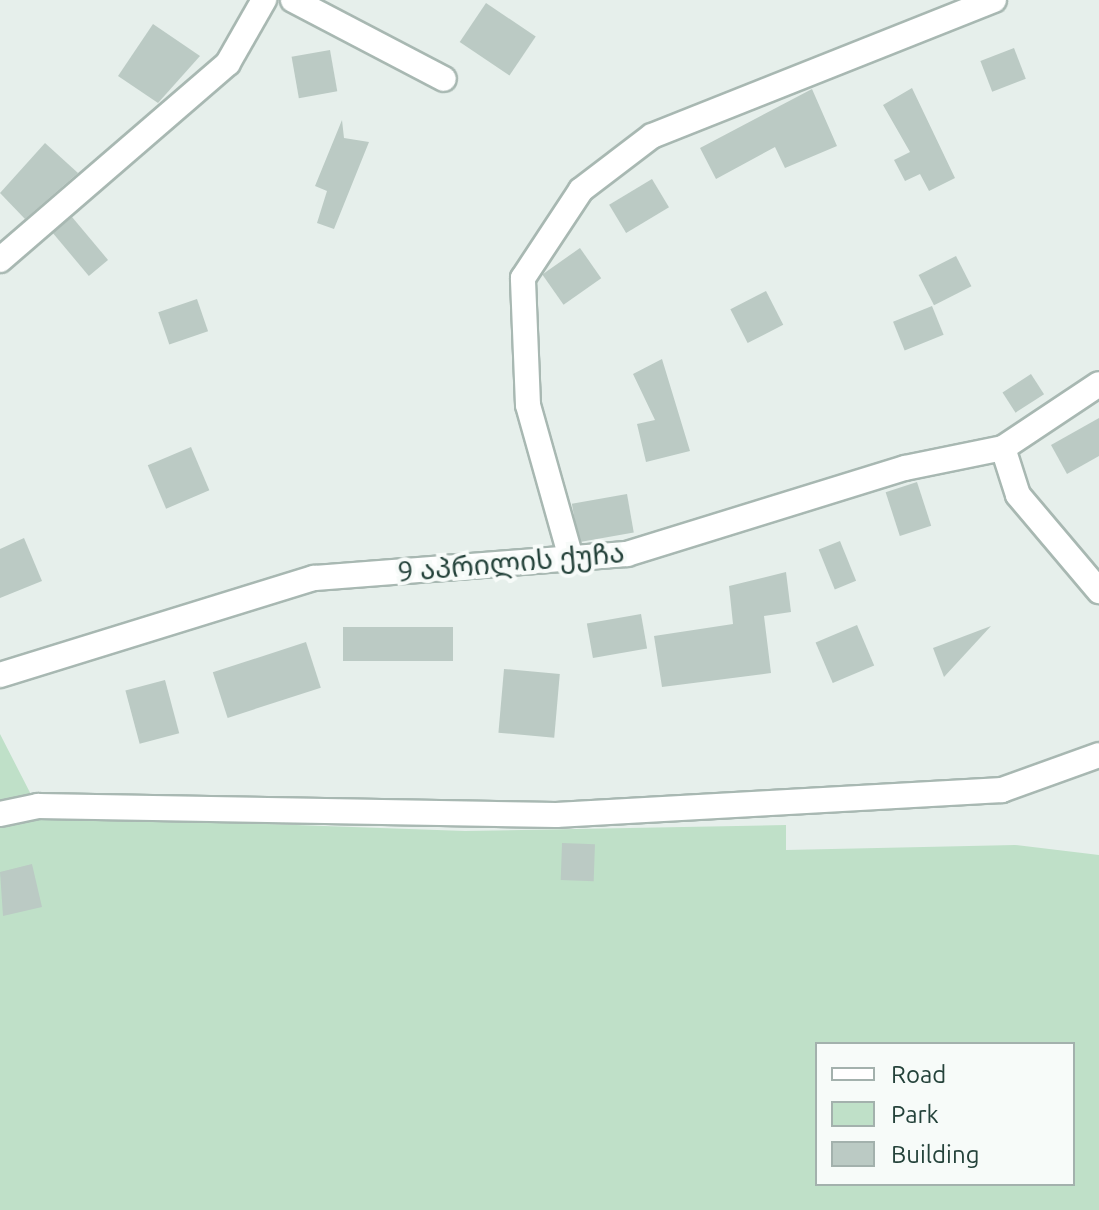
<!DOCTYPE html>
<meta charset="utf-8">
<style>
body{margin:0}
#map{position:relative;width:1099px;height:1210px;overflow:hidden;background:#e6efeb;font-family:Ubuntu,"Noto Sans Georgian",sans-serif}
div>[style]{position:absolute}
.green>*{inset:0;background:#bfe0c8}
.building>*{inset:0;background:#bbcac4;transform-origin:0 0}
.roads{filter:drop-shadow(2px 0 #a8b8b2) drop-shadow(-2px 0 #a8b8b2) drop-shadow(0 2px #a8b8b2) drop-shadow(0 -2px #a8b8b2)}
.minor>*{height:24px;margin:-12px;padding:0 12px;transform-origin:12px;border-radius:12px;background:#fff}
span{translate:-50% -50%;white-space:nowrap;text-align:center;line-height:1.15;-webkit-text-stroke:8px #f7fbf9;paint-order:stroke}
.street-label{font-size:28px;color:#24423a}
.legend{position:absolute;left:815px;top:1042px;width:260px;height:144px;box-sizing:border-box;background:#f7fbf9;border:2px solid #a3b1ad;margin:0;padding:10px 14px;list-style:none;font-size:24px;color:#24423a}
.legend li{display:flex;align-items:center;gap:16px;height:40px}
.legend b{width:40px;border:2px solid #a3b1ad}
</style>
<div id="map">
<div class="green">
<div style="clip-path:polygon(evenodd,0 734px,42px 816px,465px 831px,786px 825px,786px 850px,1015px 845px,1099px 855px,1099px 1210px,0 1210px,0 734px,817px 1044px,1073px 1044px,1073px 1184px,817px 1184px,817px 1044px)"></div>
</div>
<div class="building">
<div style="left:486px;top:3px;width:60px;height:47px;rotate:34deg"></div>
<div style="clip-path:polygon(153px 24px,200px 56px,158px 103px,118px 76px)"></div>
<div style="left:1014px;top:48px;width:33px;height:36px;rotate:69deg"></div>
<div style="left:330px;top:50px;width:42px;height:39px;rotate:80deg"></div>
<div style="clip-path:polygon(912px 88px,955px 178px,929px 191px,920px 174px,905px 181px,894px 160px,910px 152px,883px 105px)"></div>
<div style="clip-path:polygon(812px 89px,837px 146px,785px 168px,775px 147px,716px 179px,700px 148px)"></div>
<div style="clip-path:polygon(342px 120px,344px 138px,369px 142px,334px 229px,317px 223px,327px 191px,315px 186px)"></div>
<div style="clip-path:polygon(45px 143px,78px 173px,25px 219px,0 193px)"></div>
<div style="left:652px;top:179px;width:33px;height:50px;rotate:59deg"></div>
<div style="left:72px;top:217px;width:56px;height:25px;rotate:50deg"></div>
<div style="left:580px;top:248px;width:37px;height:46px;rotate:55deg"></div>
<div style="left:956px;top:256px;width:34px;height:42px;rotate:63deg"></div>
<div style="left:766px;top:291px;width:38px;height:40px;rotate:63deg"></div>
<div style="left:197px;top:299px;width:34px;height:41px;rotate:71deg"></div>
<div style="left:932px;top:306px;width:31px;height:42px;rotate:68deg"></div>
<div style="clip-path:polygon(662px 359px,690px 451px,646px 462px,637px 424px,655px 420px,633px 374px)"></div>
<div style="left:1031px;top:374px;width:24px;height:34px;rotate:57deg"></div>
<div style="clip-path:polygon(1099px 418px,1099px 456px,1067px 474px,1051px 445px)"></div>
<div style="left:191px;top:447px;width:47px;height:47px;rotate:67deg"></div>
<div style="left:917px;top:482px;width:46px;height:33px;rotate:72deg"></div>
<div style="left:627px;top:494px;width:39px;height:56px;rotate:80deg"></div>
<div style="clip-path:polygon(24px 538px,42px 581px,0 598px,0 549px)"></div>
<div style="left:840px;top:541px;width:43px;height:23px;rotate:68deg"></div>
<div style="clip-path:polygon(786px 572px,791px 612px,764px 616px,771px 673px,662px 687px,654px 636px,733px 624px,729px 586px)"></div>
<div style="left:641px;top:614px;width:35px;height:55px;rotate:80deg"></div>
<div style="left:857px;top:625px;width:44px;height:45px;rotate:67deg"></div>
<div style="clip-path:polygon(991px 626px,944px 677px,933px 648px)"></div>
<div style="left:343px;top:627px;width:110px;height:34px"></div>
<div style="left:306px;top:642px;width:48px;height:98px;rotate:72deg"></div>
<div style="left:504px;top:669px;width:56px;height:64px;rotate:5deg"></div>
<div style="left:165px;top:680px;width:55px;height:41px;rotate:75deg"></div>
<div style="left:562px;top:843px;width:33px;height:37px;rotate:2deg"></div>
<div style="clip-path:polygon(32px 864px,42px 907px,3px 916px,0 872px)"></div>
</div>
<div class="roads">
<div class="minor">
<div style="left:293px;top:0;width:170px;rotate:27.6deg"></div>
<div style="left:0;top:260px;width:301px;rotate:-40.8deg"></div>
<div style="left:228px;top:63px;width:73px;rotate:-60.3deg"></div>
<div style="left:1003px;top:448px;width:49px;rotate:72.3deg"></div>
<div style="left:1018px;top:495px;width:126px;rotate:49.8deg"></div>
<div style="left:571px;top:558px;width:159px;rotate:-105.7deg"></div>
<div style="left:528px;top:405px;width:127px;rotate:-92.3deg"></div>
<div style="left:523px;top:278px;width:105px;rotate:-56.6deg"></div>
<div style="left:581px;top:190px;width:89px;rotate:-37.3deg"></div>
<div style="left:652px;top:136px;width:368px;rotate:-21.7deg"></div>
<div style="left:0;top:675px;width:329px;rotate:-17.2deg"></div>
<div style="left:314px;top:578px;width:314px;rotate:-4.4deg"></div>
<div style="left:627px;top:554px;width:291px;rotate:-17.2deg"></div>
<div style="left:905px;top:468px;width:100px;rotate:-11.5deg"></div>
<div style="left:1003px;top:448px;width:115px;rotate:-33.7deg"></div>
<div style="left:0;top:814px;width:39px;rotate:-12deg"></div>
<div style="left:38px;top:806px;width:518px;rotate:1deg"></div>
<div style="left:556px;top:815px;width:447px;rotate:-3.2deg"></div>
<div style="left:1002px;top:790px;width:103px;rotate:-19.8deg"></div>
</div>
</div>
<div class="street-label">
<span style="left:511px;top:562px;rotate:-5deg">9 აპრილის ქუჩა</span>
</div>
<ul class="legend">
<li><b style="height:10px;background:#fff"></b>Road</li>
<li><b style="height:22px;background:#bfe0c8"></b>Park</li>
<li><b style="height:22px;background:#bbcac4"></b>Building</li>
</ul>
</div>
